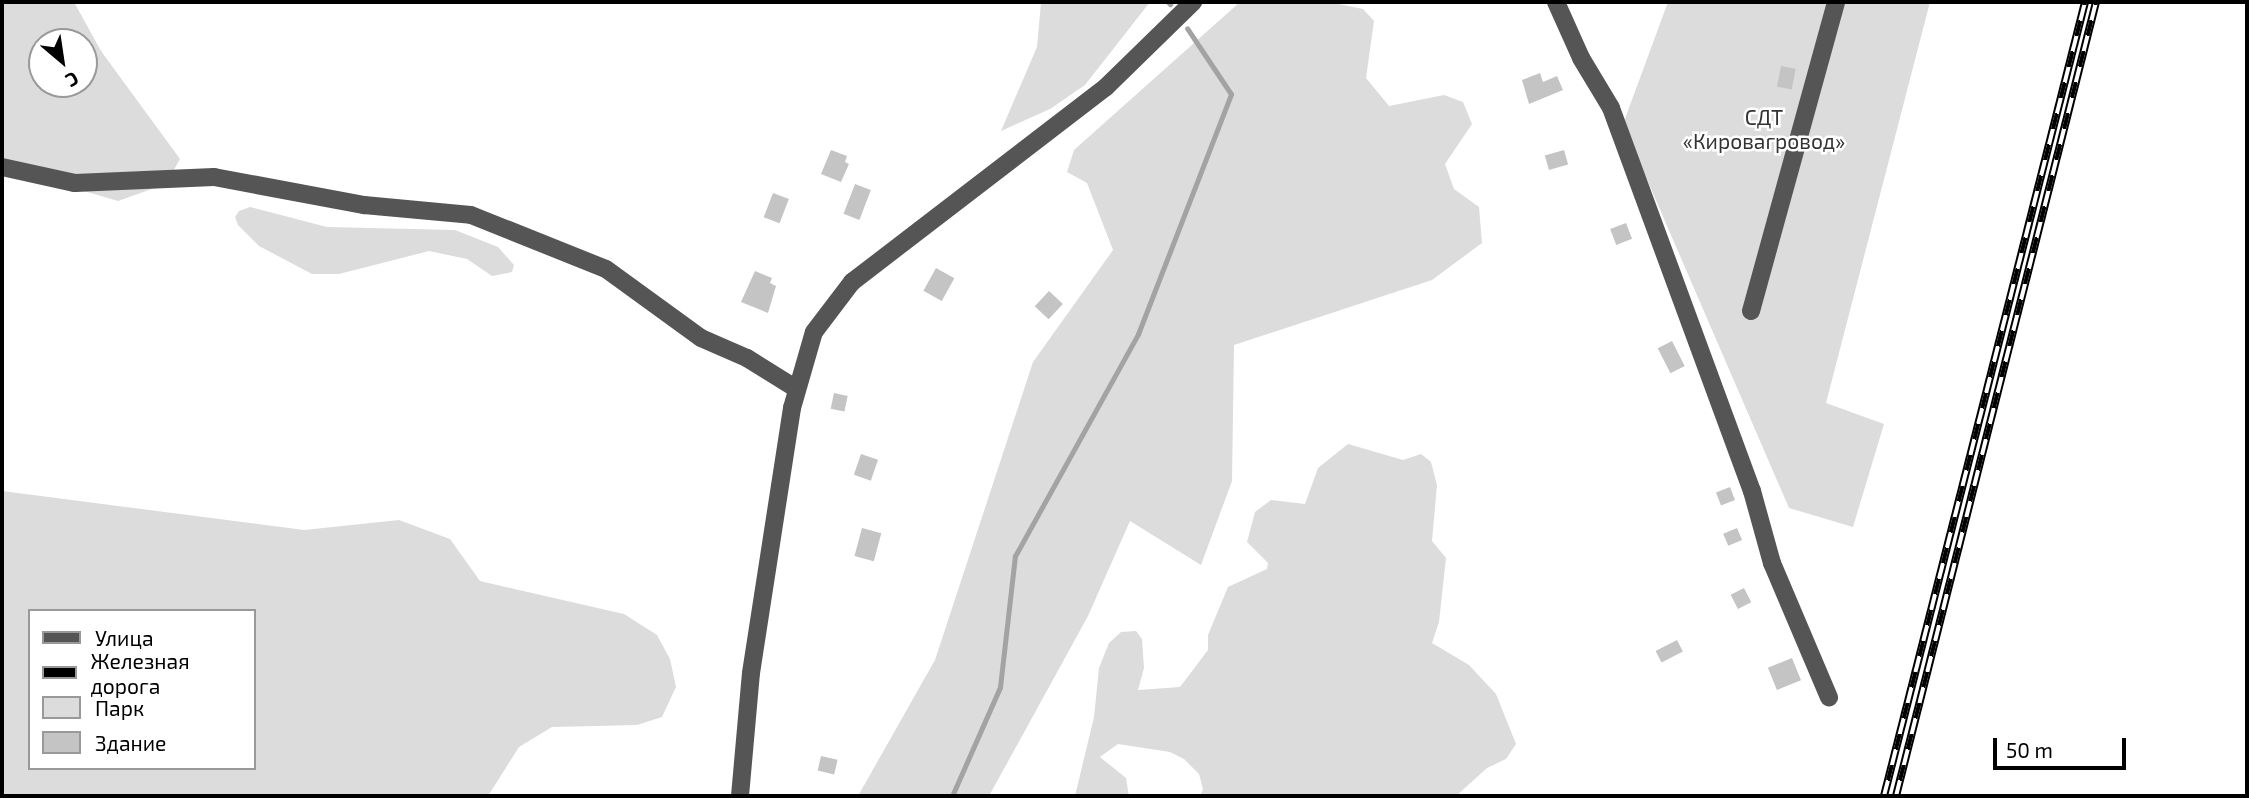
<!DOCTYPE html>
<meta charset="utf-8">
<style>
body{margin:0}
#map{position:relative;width:2249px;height:798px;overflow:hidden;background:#fff;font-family:"Exo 2",sans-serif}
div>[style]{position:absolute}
.green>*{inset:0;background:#dcdcdc}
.stream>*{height:5px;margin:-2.5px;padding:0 2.5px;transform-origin:2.5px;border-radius:2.5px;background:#a3a3a3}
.building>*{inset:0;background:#c4c4c4;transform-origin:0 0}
.minor>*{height:18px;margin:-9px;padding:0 9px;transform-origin:9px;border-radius:9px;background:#555}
.rail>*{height:8px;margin-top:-4px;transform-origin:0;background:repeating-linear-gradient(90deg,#fff 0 16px,#000 0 32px);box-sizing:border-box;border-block:2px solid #000}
span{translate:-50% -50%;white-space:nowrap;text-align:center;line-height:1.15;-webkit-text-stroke:5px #fff;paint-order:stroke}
.park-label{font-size:21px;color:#333}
.frame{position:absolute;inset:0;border:4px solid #000;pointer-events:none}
.legend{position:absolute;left:28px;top:609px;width:228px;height:161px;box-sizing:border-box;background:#fff;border:2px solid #999;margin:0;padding:9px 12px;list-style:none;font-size:21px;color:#000}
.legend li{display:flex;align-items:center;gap:14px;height:35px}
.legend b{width:35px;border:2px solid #999}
.north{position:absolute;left:28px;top:28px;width:70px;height:70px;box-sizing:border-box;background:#fff;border:2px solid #999;border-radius:50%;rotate:151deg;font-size:19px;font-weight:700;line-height:28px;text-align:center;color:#000}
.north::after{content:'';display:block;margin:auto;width:24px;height:32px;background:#000;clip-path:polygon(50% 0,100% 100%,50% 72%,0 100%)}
.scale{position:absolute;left:1993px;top:738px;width:133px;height:32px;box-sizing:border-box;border:4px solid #000;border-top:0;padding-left:9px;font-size:21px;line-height:24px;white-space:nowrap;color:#000;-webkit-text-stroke:5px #fff;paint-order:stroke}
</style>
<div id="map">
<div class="green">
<div style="clip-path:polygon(evenodd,2px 2px,74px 2px,101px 51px,180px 159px,166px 184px,118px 201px,2px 167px,2px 2px,42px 42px,84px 42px,84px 84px,42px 84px,42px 42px)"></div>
<div style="clip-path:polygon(1041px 2px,1150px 2px,1085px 85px,1050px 109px,1001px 131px,1037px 47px)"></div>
<div style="clip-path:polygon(1240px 2px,1329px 2px,1363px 9px,1374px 21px,1366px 78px,1389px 106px,1444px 95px,1463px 102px,1472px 124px,1445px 164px,1454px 189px,1479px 207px,1482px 243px,1432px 280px,1234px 345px,1232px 481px,1201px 565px,1130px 521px,1088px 616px,989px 796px,858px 796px,935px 660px,1033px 362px,1113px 250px,1087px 183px,1067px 172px,1074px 150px)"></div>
<div style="clip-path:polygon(1668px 2px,1930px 2px,1826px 403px,1884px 424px,1853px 527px,1789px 508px,1623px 124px)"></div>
<div style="clip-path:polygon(250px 207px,327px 227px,455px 230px,498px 247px,514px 265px,512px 272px,492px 276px,467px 259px,429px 251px,339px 274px,312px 274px,259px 246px,238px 225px,235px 217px,239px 211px)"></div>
<div style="clip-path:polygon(1348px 444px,1403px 460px,1421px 454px,1431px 462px,1437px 485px,1432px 541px,1446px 558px,1439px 622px,1432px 643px,1469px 665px,1496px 694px,1516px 744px,1506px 759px,1487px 768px,1456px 796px,1200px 796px,1203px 789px,1199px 774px,1184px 759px,1170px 752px,1118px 744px,1100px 757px,1126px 778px,1129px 796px,1075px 796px,1094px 717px,1099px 668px,1109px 643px,1121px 632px,1136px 631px,1142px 639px,1144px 668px,1138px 690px,1180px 687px,1208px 650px,1208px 635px,1228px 587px,1267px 569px,1268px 563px,1247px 542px,1255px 512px,1271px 500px,1305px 504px,1318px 468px)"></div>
<div style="clip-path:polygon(evenodd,2px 491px,304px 530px,399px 520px,450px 539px,480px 581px,624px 614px,657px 635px,670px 659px,676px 687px,662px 717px,637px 725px,552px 727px,519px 747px,488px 796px,2px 796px,2px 491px,30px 611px,254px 611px,254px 768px,30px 768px,30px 611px)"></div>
</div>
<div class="stream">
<div style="left:1168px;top:2px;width:3px;rotate:45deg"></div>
<div style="left:952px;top:796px;width:119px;rotate:-66.2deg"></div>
<div style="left:1000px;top:687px;width:132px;rotate:-83.5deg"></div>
<div style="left:1015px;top:556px;width:254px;rotate:-61deg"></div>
<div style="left:1138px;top:334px;width:257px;rotate:-68.8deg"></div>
<div style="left:1231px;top:94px;width:79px;rotate:-123.7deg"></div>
</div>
<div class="building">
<div style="left:1781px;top:66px;width:15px;height:21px;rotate:11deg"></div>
<div style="clip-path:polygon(1540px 73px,1543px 82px,1557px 76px,1563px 90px,1529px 104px,1522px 80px)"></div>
<div style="clip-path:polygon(831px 150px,847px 156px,845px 162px,849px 164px,841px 182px,821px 174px)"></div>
<div style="left:1564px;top:150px;width:15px;height:20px;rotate:74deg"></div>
<div style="left:855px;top:184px;width:17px;height:32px;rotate:21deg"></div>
<div style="left:773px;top:193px;width:17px;height:26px;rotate:21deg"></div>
<div style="left:1626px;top:223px;width:17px;height:17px;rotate:69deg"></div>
<div style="left:936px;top:268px;width:21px;height:26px;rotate:29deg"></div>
<div style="clip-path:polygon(755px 271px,772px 278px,770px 283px,776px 286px,768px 313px,741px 302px)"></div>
<div style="left:1049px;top:291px;width:19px;height:21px;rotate:43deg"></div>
<div style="left:1672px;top:341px;width:28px;height:16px;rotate:63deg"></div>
<div style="left:834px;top:393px;width:14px;height:16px;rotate:12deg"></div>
<div style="left:861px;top:454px;width:18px;height:22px;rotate:19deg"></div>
<div style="left:1730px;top:487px;width:14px;height:15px;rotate:69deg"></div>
<div style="left:862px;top:528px;width:20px;height:29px;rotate:15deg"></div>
<div style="left:1737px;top:528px;width:13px;height:15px;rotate:67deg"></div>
<div style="left:1744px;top:588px;width:16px;height:15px;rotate:63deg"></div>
<div style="left:1677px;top:640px;width:13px;height:24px;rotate:63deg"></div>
<div style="left:1792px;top:658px;width:24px;height:26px;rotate:68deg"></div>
<div style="left:821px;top:756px;width:17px;height:15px;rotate:13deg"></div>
</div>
<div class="minor">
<div style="left:1556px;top:2px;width:61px;rotate:65.9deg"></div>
<div style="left:1581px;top:58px;width:58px;rotate:59deg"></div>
<div style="left:1611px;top:108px;width:408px;rotate:69.8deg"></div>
<div style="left:1752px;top:491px;width:75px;rotate:74.5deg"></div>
<div style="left:1772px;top:563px;width:146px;rotate:67deg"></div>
<div style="left:2px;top:167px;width:75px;rotate:12.4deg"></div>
<div style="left:75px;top:183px;width:139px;rotate:-2.5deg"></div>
<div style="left:214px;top:177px;width:153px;rotate:10.6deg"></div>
<div style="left:364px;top:205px;width:107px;rotate:5.3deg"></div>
<div style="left:471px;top:215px;width:145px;rotate:21.8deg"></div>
<div style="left:606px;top:269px;width:117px;rotate:36deg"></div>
<div style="left:701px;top:338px;width:50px;rotate:23.5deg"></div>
<div style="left:747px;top:358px;width:57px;rotate:32deg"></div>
<div style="left:1751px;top:311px;width:320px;rotate:-74.6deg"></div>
<div style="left:740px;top:796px;width:123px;rotate:-84.9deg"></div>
<div style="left:751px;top:673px;width:268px;rotate:-81.2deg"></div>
<div style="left:792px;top:408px;width:79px;rotate:-73.9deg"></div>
<div style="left:814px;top:332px;width:63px;rotate:-52.8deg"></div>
<div style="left:852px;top:282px;width:320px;rotate:-37.5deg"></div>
<div style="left:1106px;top:87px;width:122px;rotate:-44.3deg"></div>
</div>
<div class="rail">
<div style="left:1884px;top:796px;width:819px;rotate:-75.79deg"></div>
<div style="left:1896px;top:796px;width:819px;rotate:-75.86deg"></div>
</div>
<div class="park-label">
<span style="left:1764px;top:129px">СДТ<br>«Кировагровод»</span>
</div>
<div class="frame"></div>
<ul class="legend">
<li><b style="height:9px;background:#555"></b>Улица</li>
<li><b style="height:9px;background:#000"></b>Железная дорога</li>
<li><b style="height:19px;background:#dcdcdc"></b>Парк</li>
<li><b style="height:19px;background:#c4c4c4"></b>Здание</li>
</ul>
<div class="north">С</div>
<div class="scale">50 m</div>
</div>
